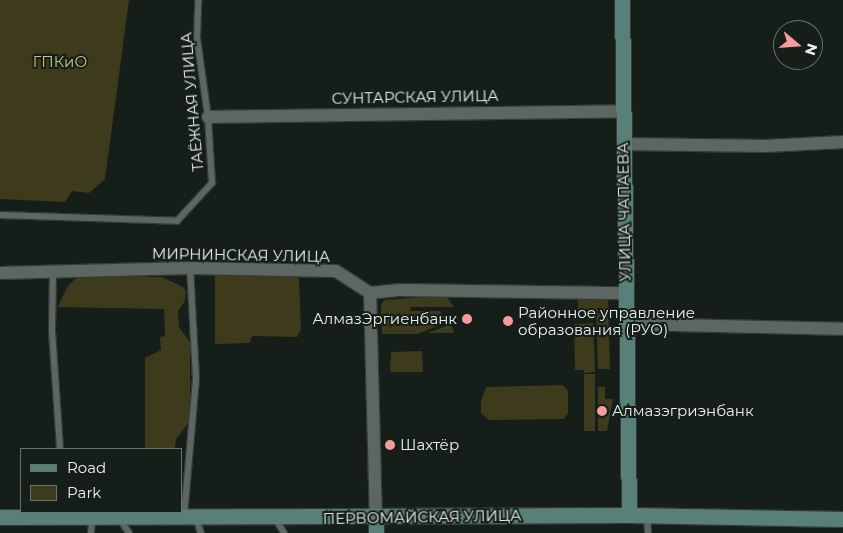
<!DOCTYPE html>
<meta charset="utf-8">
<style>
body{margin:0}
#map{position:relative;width:843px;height:533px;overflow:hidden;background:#151e19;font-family:Montserrat,sans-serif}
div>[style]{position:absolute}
.green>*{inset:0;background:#3e3b1d;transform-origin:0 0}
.roads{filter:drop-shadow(1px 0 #353b38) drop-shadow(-1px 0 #353b38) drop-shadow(0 1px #353b38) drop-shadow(0 -1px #353b38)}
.lane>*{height:6px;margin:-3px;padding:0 3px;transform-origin:3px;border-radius:3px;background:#5c6761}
.street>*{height:12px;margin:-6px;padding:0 6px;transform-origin:6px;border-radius:6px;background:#5c6761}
.secondary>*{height:15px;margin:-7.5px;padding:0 7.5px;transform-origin:7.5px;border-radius:7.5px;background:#588079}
.dots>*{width:14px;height:14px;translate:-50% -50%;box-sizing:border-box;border:2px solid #151e19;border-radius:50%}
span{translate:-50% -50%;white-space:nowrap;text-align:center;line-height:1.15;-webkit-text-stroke:4px #151e19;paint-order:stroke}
.park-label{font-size:15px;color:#cec580}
.street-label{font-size:15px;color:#eaf0ec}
.poi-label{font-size:15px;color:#eaf0ec}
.left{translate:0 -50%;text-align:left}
.right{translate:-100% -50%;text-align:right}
.legend{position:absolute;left:20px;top:448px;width:162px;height:65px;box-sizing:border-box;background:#151e19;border:1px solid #6a726d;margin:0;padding:6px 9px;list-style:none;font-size:15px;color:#eaf0ec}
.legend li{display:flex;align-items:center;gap:10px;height:25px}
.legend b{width:25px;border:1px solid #6a726d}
.north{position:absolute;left:773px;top:20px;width:50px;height:50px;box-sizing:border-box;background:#151e19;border:1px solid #6a726d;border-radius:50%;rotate:108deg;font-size:14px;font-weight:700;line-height:20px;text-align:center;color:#eaf0ec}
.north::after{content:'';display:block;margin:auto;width:18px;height:22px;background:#f59b9e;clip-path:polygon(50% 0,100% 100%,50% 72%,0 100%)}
</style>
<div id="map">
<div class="green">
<div style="clip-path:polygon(0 0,129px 0,105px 179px,89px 193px,72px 191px,65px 202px,0 199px)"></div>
<div style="clip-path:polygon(215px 272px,292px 275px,299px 278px,301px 329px,297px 337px,252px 336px,250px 343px,215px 344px)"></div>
<div style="clip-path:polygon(78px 276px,162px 277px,183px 287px,186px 291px,185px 301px,178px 311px,179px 327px,190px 342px,190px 421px,176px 439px,175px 449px,145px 449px,145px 358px,161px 350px,160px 337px,165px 336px,164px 309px,58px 307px,67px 287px)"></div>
<div style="clip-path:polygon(446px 296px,454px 307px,411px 307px,410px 311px,441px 311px,441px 315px,454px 315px,455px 319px,417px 334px,382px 334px,381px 305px,384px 300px)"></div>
<div style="clip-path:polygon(608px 297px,610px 369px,598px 369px,596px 309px,578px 309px,578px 298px)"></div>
<div style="clip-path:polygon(593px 323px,595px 372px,584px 373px,584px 370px,575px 370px,574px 324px)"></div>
<div style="clip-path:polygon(451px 324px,454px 333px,428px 333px)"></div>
<div style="clip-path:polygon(422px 351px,423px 372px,391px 372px,390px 370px,391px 352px)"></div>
<div style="left:584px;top:374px;width:11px;height:57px"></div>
<div style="clip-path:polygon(563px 385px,568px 391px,568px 413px,564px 419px,489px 420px,481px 413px,481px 401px,486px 387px)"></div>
<div style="clip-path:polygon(598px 387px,605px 387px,605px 399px,613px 399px,607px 431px,598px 431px)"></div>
</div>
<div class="roads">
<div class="lane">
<div style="left:0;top:215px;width:177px;rotate:1.9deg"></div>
<div style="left:177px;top:221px;width:52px;rotate:-47.4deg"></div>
<div style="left:212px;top:183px;width:66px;rotate:-93.5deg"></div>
<div style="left:208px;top:117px;width:80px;rotate:-97.9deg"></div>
<div style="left:197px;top:38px;width:38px;rotate:-88deg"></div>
<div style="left:53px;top:272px;width:59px;rotate:91deg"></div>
<div style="left:52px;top:331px;width:118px;rotate:86.1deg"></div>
<div style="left:184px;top:516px;width:139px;rotate:-85deg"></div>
<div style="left:196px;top:378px;width:110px;rotate:-93.1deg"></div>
<div style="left:647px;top:517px;width:16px;rotate:86deg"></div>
<div style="left:119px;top:518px;width:18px;rotate:56deg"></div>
<div style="left:196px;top:518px;width:16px;rotate:72deg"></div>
<div style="left:275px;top:518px;width:17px;rotate:59deg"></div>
<div style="left:91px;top:533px;width:15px;rotate:-86deg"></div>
</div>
<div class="street">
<div style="left:208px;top:117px;width:414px;rotate:-0.8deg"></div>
<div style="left:623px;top:144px;width:143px;rotate:0.8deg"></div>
<div style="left:766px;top:146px;width:77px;rotate:-3deg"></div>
<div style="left:0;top:273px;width:190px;rotate:-1.5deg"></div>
<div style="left:190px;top:268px;width:146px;rotate:1.2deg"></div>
<div style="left:336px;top:271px;width:40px;rotate:32.9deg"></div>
<div style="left:370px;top:293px;width:30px;rotate:-6deg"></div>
<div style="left:400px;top:290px;width:225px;rotate:0.8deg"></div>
<div style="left:370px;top:293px;width:225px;rotate:88.5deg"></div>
<div style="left:626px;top:324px;width:217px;rotate:1.3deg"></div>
</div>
<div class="secondary">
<div style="left:622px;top:0;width:515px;rotate:89.22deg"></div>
<div style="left:0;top:517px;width:629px;rotate:-0.18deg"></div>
<div style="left:629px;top:515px;width:214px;rotate:1.1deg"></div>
<div style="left:376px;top:518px;width:15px;rotate:90deg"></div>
</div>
</div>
<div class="dots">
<div style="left:467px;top:319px;background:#f59b9e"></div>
<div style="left:508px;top:321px;background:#f59b9e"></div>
<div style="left:602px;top:411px;background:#f59b9e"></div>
<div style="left:390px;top:445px;background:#f59b9e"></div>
</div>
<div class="park-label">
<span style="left:60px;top:62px">ГПКиО</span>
</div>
<div class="street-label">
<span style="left:415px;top:97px;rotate:-1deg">СУНТАРСКАЯ УЛИЦА</span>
<span style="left:192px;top:102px;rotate:-95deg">ТАЁЖНАЯ УЛИЦА</span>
<span style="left:624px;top:212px;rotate:-91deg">УЛИЦА ЧАПАЕВА</span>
<span style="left:241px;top:255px;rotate:1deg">МИРНИНСКАЯ УЛИЦА</span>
<span style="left:422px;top:517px;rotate:-1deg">ПЕРВОМАЙСКАЯ УЛИЦА</span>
</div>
<div class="poi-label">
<span class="left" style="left:518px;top:321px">Районное управление<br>образования (РУО)</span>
<span class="right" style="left:457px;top:319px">АлмазЭргиенбанк</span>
<span class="left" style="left:612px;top:411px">Алмазэгриэнбанк</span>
<span class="left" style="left:400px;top:445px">Шахтёр</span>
</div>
<ul class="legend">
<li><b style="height:6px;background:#588079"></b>Road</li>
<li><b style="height:14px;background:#3e3b1d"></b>Park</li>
</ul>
<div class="north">N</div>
</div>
